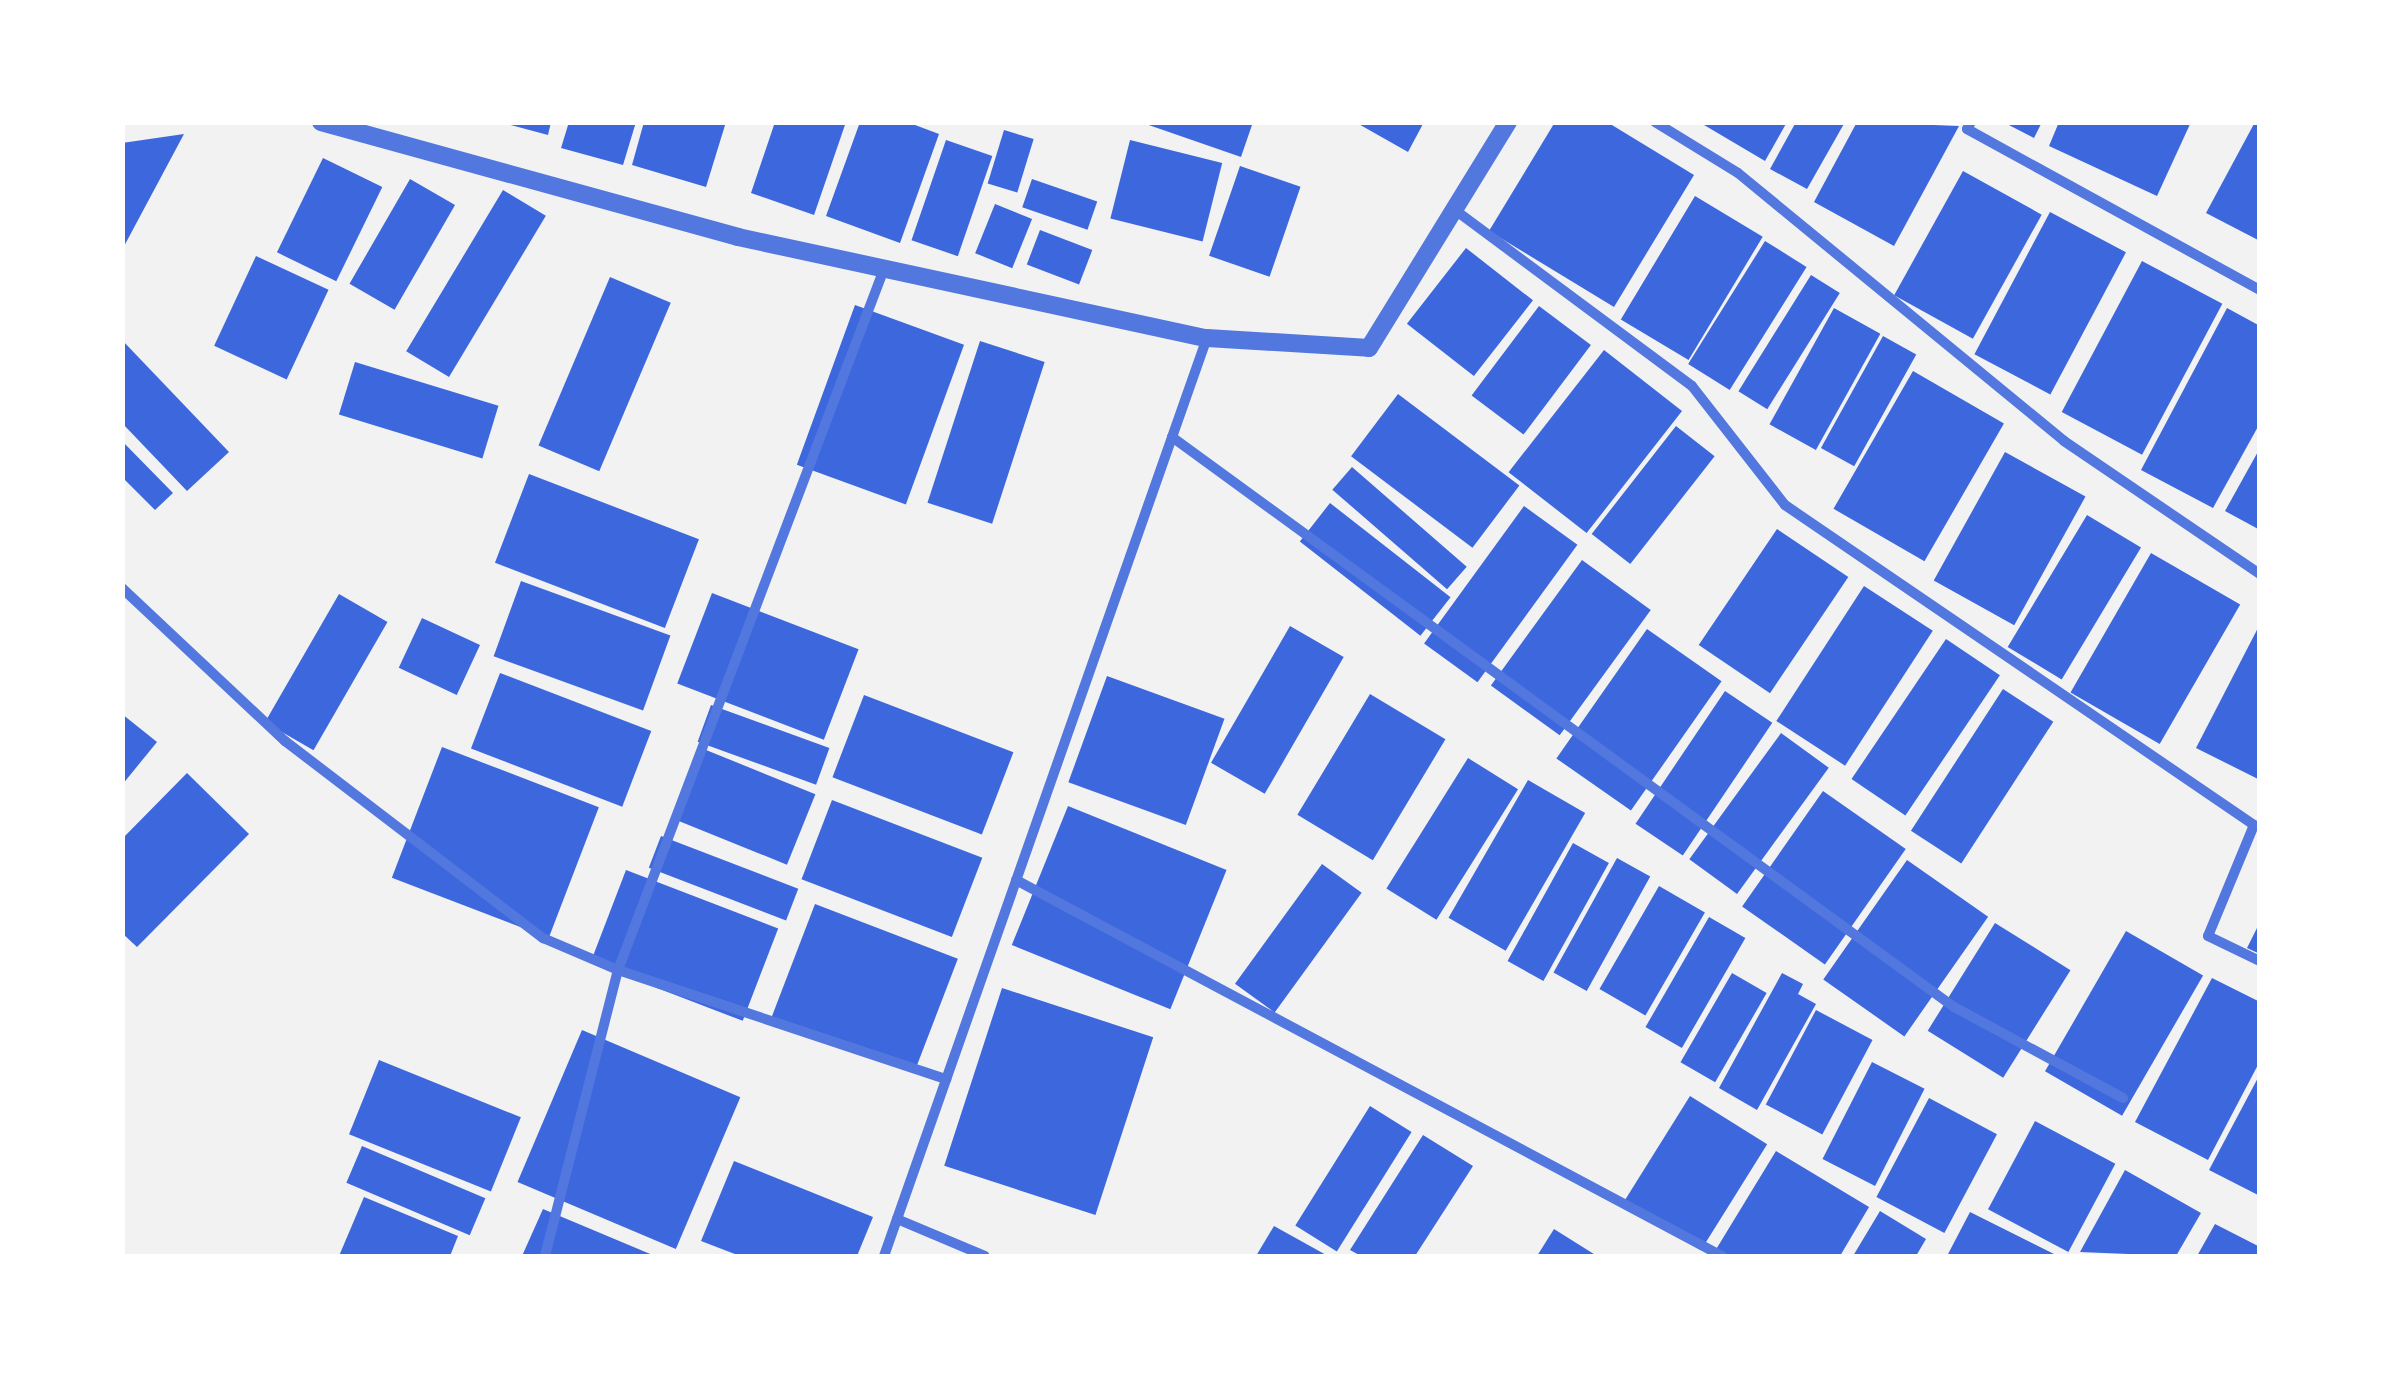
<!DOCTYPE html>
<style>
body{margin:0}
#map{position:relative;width:2382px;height:1379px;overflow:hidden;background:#f2f2f2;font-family:Barlow,sans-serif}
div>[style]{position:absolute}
.building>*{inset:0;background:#3d67dc;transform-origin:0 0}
.minor>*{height:10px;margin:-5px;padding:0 5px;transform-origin:5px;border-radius:5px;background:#5277de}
.tertiary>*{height:18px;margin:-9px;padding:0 9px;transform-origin:9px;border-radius:9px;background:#5277de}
span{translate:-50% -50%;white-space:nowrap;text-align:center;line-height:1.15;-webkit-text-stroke:8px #fff;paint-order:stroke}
.frame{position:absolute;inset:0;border:125px solid #fff;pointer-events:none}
</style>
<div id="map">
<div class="building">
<div style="clip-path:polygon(500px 122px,551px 122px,548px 135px)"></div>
<div style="clip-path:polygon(569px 122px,636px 122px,623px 165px,561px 148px)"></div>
<div style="clip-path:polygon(644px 122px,726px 122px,706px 187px,632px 165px)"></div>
<div style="clip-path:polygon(775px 122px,846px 122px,814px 215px,751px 193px)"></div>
<div style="clip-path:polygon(860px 122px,907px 122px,939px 134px,900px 243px,826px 216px)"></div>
<div style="clip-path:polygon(1140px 122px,1253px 122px,1241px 157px)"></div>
<div style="clip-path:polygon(1355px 122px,1424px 122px,1408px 152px)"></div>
<div style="clip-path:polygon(1555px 122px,1607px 122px,1694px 175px,1614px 307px,1489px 231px)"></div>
<div style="clip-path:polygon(1699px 122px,1787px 122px,1765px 161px)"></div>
<div style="clip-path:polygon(1796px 122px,1845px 122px,1807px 189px,1770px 169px)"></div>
<div style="clip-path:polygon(1857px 122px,1959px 126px,1894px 246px,1814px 202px)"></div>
<div style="clip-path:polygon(2003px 122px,2042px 122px,2034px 138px)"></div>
<div style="clip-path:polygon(2059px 122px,2191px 122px,2157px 196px,2049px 146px)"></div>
<div style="clip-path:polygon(2255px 122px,2260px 122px,2260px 241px,2206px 213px)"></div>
<div style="left:1004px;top:130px;width:31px;height:56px;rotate:17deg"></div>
<div style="clip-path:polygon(184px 134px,122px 250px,122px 143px)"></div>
<div style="left:946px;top:140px;width:49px;height:106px;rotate:19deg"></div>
<div style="left:1130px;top:140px;width:95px;height:81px;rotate:14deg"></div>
<div style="left:323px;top:158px;width:66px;height:105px;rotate:26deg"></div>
<div style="left:1240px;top:166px;width:64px;height:95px;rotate:19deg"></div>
<div style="left:1963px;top:171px;width:90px;height:142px;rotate:29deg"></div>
<div style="left:410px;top:179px;width:52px;height:121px;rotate:30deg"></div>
<div style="left:1032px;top:179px;width:69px;height:30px;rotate:19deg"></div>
<div style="left:503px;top:190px;width:50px;height:188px;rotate:31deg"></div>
<div style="left:1695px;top:196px;width:79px;height:144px;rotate:31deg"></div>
<div style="left:995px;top:204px;width:40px;height:53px;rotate:22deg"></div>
<div style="left:2050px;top:212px;width:86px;height:161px;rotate:28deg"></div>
<div style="left:1040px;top:230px;width:56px;height:37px;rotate:21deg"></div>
<div style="left:1765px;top:241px;width:49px;height:145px;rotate:32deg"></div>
<div style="left:1466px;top:248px;width:85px;height:96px;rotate:38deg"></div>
<div style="left:256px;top:256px;width:80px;height:99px;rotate:25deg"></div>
<div style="left:2142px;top:261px;width:91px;height:171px;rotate:28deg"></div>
<div style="left:1811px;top:275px;width:34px;height:137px;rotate:32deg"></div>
<div style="left:610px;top:277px;width:66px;height:183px;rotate:23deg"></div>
<div style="left:855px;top:305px;width:116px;height:170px;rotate:20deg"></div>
<div style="left:1539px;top:306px;width:65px;height:112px;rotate:37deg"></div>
<div style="left:1834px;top:308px;width:53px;height:133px;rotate:29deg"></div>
<div style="clip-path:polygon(2227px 308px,2260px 326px,2260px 423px,2213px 508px,2141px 470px)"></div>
<div style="left:1883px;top:336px;width:38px;height:128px;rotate:29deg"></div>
<div style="clip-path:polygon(122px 340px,229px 452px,187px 491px,122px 423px)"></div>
<div style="left:980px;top:341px;width:68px;height:170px;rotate:18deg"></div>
<div style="left:1604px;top:350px;width:99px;height:155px;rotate:38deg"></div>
<div style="left:355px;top:362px;width:150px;height:55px;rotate:17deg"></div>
<div style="left:1913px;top:371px;width:105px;height:159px;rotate:30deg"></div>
<div style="left:1398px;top:394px;width:152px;height:78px;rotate:37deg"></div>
<div style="left:1676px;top:426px;width:49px;height:137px;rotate:38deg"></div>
<div style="clip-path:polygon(122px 441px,173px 493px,155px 510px,122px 477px)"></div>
<div style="clip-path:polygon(2260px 448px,2260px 530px,2225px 511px)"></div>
<div style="left:2005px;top:452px;width:92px;height:147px;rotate:29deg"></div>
<div style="left:1352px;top:467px;width:152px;height:30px;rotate:41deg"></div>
<div style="left:529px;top:474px;width:182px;height:95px;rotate:21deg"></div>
<div style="left:1330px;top:503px;width:153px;height:49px;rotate:38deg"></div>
<div style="left:1524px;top:506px;width:66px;height:170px;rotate:36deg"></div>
<div style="left:2087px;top:515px;width:63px;height:154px;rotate:31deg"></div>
<div style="left:1777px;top:529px;width:86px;height:140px;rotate:34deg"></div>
<div style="left:2151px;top:553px;width:103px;height:161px;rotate:30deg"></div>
<div style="left:1582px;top:560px;width:85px;height:155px;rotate:36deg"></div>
<div style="left:521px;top:581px;width:159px;height:80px;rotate:20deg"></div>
<div style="left:1864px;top:586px;width:82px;height:161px;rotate:33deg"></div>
<div style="left:712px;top:593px;width:157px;height:97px;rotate:21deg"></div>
<div style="left:339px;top:594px;width:56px;height:148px;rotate:30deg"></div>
<div style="left:422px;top:618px;width:64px;height:55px;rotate:25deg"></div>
<div style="clip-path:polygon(2260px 624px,2260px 780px,2196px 748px)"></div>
<div style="left:1290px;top:626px;width:62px;height:158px;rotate:30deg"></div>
<div style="left:1647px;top:629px;width:91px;height:158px;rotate:35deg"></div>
<div style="left:1946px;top:639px;width:65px;height:169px;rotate:34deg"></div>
<div style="left:500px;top:673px;width:162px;height:81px;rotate:21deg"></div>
<div style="left:1107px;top:676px;width:125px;height:113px;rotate:20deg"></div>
<div style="left:2003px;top:689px;width:60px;height:169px;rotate:33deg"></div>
<div style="left:1725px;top:691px;width:57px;height:160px;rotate:34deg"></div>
<div style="left:1370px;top:694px;width:88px;height:141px;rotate:31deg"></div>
<div style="left:864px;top:695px;width:160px;height:88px;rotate:21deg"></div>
<div style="left:711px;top:705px;width:126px;height:39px;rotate:20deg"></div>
<div style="clip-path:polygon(122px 714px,157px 742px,122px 785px)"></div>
<div style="left:1781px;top:733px;width:59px;height:156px;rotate:36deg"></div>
<div style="left:442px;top:747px;width:168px;height:140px;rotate:21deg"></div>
<div style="left:706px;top:750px;width:118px;height:76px;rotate:22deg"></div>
<div style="left:1468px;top:758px;width:59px;height:154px;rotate:32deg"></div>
<div style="clip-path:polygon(187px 773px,249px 834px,137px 947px,122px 933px,122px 839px)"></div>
<div style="left:1528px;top:780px;width:66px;height:159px;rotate:30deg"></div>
<div style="left:1823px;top:791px;width:101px;height:141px;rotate:35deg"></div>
<div style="left:832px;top:800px;width:161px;height:85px;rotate:21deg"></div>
<div style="left:1068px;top:806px;width:171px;height:150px;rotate:22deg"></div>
<div style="left:661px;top:836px;width:147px;height:34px;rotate:21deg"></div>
<div style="left:1573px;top:843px;width:41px;height:135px;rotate:29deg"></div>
<div style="left:1617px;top:858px;width:38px;height:131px;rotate:29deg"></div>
<div style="left:1907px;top:860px;width:99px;height:146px;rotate:35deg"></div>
<div style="left:1322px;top:864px;width:49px;height:148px;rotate:36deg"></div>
<div style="left:626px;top:870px;width:163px;height:99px;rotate:21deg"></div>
<div style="left:1659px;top:886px;width:53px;height:119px;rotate:30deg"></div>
<div style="left:815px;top:904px;width:153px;height:122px;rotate:21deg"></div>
<div style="left:1709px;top:917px;width:42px;height:127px;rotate:30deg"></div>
<div style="clip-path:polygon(2260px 922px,2260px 954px,2247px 948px)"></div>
<div style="left:1995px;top:923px;width:89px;height:127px;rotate:32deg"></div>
<div style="left:2126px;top:931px;width:89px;height:162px;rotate:30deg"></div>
<div style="left:1732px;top:973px;width:40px;height:103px;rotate:30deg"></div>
<div style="clip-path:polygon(1782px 973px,1803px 984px,1798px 994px,1816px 1004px,1757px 1110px,1719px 1088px)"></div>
<div style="clip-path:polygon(2212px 978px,2260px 1002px,2260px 1061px,2208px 1160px,2135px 1122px)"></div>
<div style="left:1002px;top:988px;width:159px;height:187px;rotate:18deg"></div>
<div style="left:1816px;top:1010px;width:64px;height:107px;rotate:28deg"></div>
<div style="left:582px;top:1030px;width:172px;height:165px;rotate:23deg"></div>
<div style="left:379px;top:1060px;width:153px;height:80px;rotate:22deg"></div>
<div style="left:1872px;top:1062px;width:59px;height:109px;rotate:27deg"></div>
<div style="clip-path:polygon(2260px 1074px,2260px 1196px,2209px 1170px)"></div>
<div style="left:1690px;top:1096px;width:91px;height:125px;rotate:32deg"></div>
<div style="left:1929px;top:1098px;width:77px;height:112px;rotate:28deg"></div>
<div style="left:1370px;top:1106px;width:49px;height:141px;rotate:32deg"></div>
<div style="left:2035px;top:1121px;width:91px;height:100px;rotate:28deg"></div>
<div style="clip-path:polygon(1423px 1135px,1473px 1166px,1415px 1256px,1361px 1256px,1350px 1250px)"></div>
<div style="left:362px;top:1146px;width:134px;height:40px;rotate:23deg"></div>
<div style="clip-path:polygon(1776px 1151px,1869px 1207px,1840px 1256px,1712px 1256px)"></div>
<div style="clip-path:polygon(734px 1161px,873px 1217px,857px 1256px,740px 1256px,701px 1241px)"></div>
<div style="clip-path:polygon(2125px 1170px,2201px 1213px,2176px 1256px,2080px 1252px)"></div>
<div style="clip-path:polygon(364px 1197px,458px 1236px,450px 1256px,339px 1256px)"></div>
<div style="clip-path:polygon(543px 1209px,655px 1256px,522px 1256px)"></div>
<div style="clip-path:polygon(1880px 1211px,1926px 1239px,1916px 1256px,1853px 1256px)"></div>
<div style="clip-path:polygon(1970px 1212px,2058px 1256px,1947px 1256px)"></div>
<div style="clip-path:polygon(2215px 1224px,2260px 1247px,2260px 1256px,2197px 1256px)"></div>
<div style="clip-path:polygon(1274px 1226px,1328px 1256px,1256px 1256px)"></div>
<div style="clip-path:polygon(1554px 1229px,1597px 1256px,1537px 1256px)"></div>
</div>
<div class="minor">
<div style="left:1655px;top:122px;width:97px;rotate:31.6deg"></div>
<div style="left:1738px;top:173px;width:422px;rotate:39.4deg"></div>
<div style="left:2064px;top:441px;width:237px;rotate:34.2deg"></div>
<div style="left:1971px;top:122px;width:8px;rotate:120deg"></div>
<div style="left:1967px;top:129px;width:334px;rotate:28.8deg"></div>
<div style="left:1455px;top:210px;width:295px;rotate:36.6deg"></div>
<div style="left:1692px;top:386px;width:151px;rotate:52deg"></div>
<div style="left:1785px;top:505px;width:568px;rotate:34.31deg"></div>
<div style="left:2254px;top:825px;width:120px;rotate:112.5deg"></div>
<div style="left:2208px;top:936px;width:58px;rotate:25.7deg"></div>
<div style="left:1172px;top:437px;width:968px;rotate:36.09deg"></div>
<div style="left:1954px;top:1007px;width:192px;rotate:28.3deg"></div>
<div style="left:122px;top:588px;width:224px;rotate:43.2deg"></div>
<div style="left:285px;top:741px;width:325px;rotate:37.4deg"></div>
<div style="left:543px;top:938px;width:82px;rotate:23.1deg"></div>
<div style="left:618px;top:970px;width:346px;rotate:18.4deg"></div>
<div style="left:1016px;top:880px;width:800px;rotate:28.04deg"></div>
<div style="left:897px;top:1219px;width:95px;rotate:22.8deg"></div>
<div style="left:545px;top:1256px;width:295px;rotate:-75.7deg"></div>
<div style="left:618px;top:970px;width:750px;rotate:-69.22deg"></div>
<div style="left:884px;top:1256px;width:973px;rotate:-70.62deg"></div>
</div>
<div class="tertiary">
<div style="left:321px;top:122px;width:433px;rotate:15.4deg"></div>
<div style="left:738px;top:237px;width:480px;rotate:12.2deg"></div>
<div style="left:1207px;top:338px;width:162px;rotate:3.5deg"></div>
<div style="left:1369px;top:348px;width:265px;rotate:-58.4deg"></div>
</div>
<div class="frame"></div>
</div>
